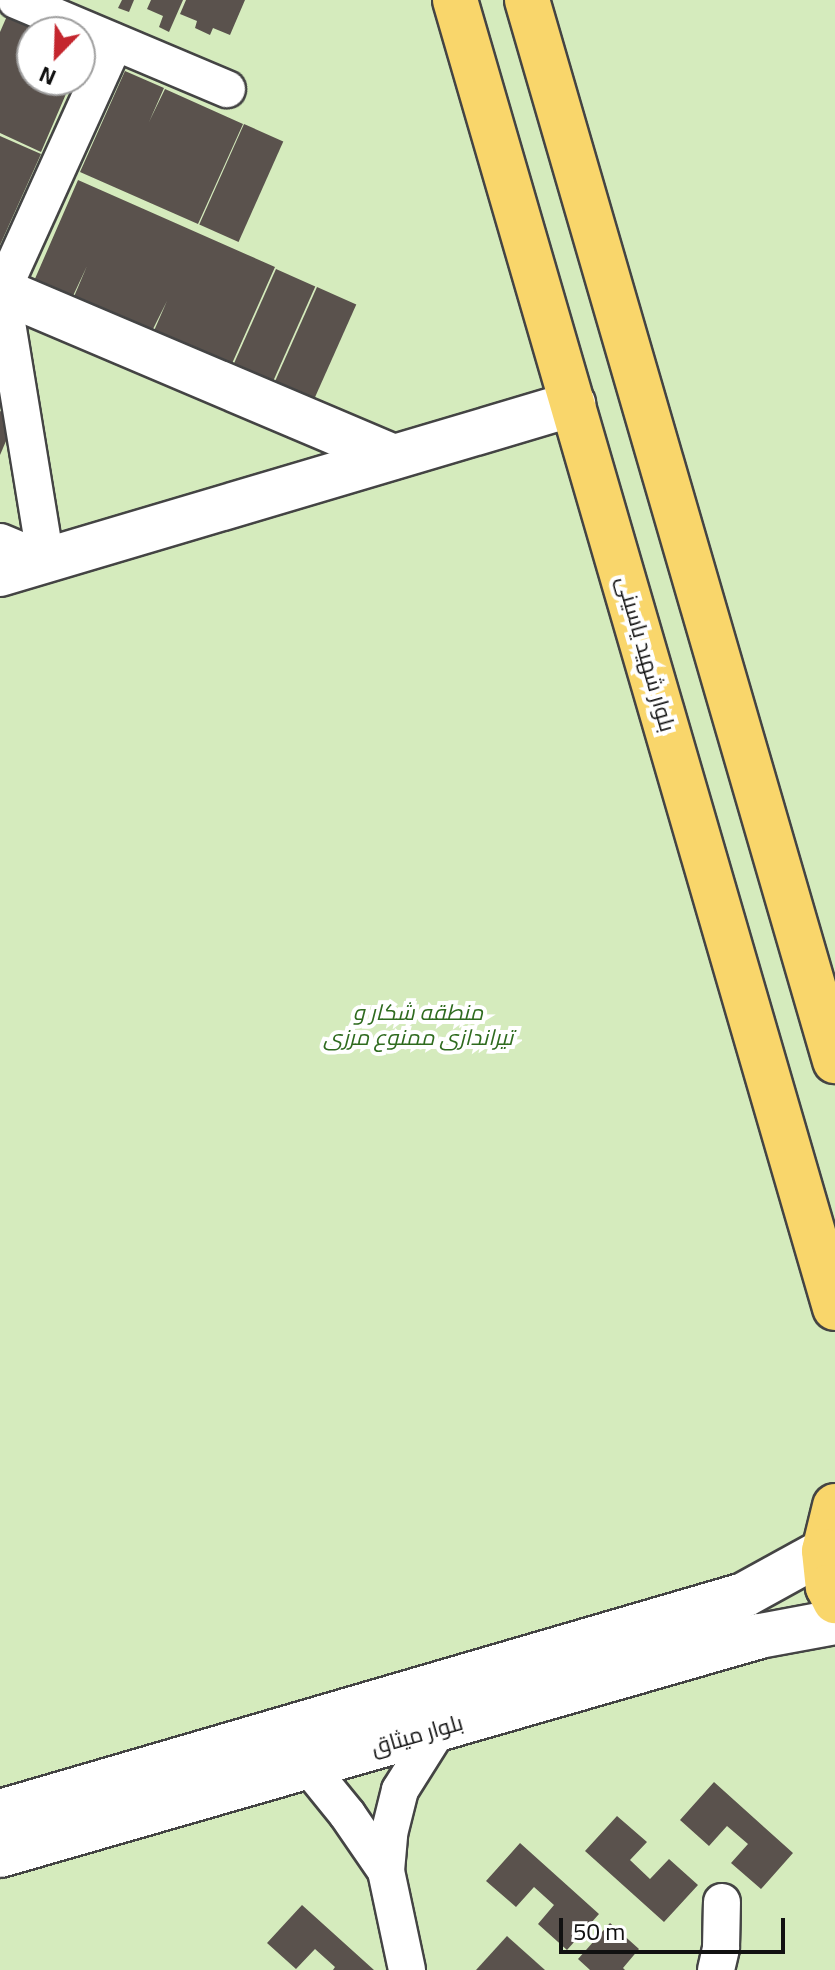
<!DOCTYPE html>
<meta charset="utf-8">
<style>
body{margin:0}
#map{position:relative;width:835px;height:1970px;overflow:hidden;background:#fffdf5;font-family:Georgia,Cairo,serif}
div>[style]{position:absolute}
.green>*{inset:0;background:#d5ebbd}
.building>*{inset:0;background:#5a524d;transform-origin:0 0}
.roads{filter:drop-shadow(2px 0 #444) drop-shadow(-2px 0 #444) drop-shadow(0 2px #444) drop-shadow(0 -2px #444)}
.minor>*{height:36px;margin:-18px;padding:0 18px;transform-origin:18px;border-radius:18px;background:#fff}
.tertiary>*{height:44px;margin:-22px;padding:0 22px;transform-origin:22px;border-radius:22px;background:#fff}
.primary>*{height:44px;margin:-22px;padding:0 22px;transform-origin:22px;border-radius:22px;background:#f9d66b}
span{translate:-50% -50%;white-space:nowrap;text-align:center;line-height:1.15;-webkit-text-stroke:8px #fff;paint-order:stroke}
.street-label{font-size:22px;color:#111}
.park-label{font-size:22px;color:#2f6b1f;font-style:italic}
.north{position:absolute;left:16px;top:16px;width:80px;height:80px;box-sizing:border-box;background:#fff;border:2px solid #a0a0a0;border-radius:50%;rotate:203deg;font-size:22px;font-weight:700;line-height:32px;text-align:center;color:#111}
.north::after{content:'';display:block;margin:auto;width:28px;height:36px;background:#c4262e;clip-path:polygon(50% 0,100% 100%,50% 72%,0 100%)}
.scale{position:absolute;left:559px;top:1918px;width:226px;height:36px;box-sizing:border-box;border:4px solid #111;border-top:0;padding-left:10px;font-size:24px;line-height:28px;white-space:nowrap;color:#111;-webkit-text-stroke:6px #fff;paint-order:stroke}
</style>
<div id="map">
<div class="green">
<div style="clip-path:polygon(evenodd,0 0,835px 0,835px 1970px,0 1970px,0 0,32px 32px,80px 32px,80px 80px,32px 80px,32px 32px)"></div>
</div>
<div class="building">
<div style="clip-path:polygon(122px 0,134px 0,129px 12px,118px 8px)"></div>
<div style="clip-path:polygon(151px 0,183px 0,169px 32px,159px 27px,163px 16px,147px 9px)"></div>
<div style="clip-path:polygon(186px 0,245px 0,230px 35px,213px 28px,210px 35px,195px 28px,197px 21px,180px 14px)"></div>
<div style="clip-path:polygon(7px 16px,43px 32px,32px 32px,32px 80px,72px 80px,41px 152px,0 133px,0 32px)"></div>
<div style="clip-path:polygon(125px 71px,164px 88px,149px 122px,165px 89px,243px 124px,198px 224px,80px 172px)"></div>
<div style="left:244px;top:124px;width:43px;height:110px;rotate:24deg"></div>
<div style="clip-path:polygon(0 136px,41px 154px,0 245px)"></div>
<div style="clip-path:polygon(78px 180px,275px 267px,230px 368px,153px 333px,167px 301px,151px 333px,73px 299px,87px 266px,72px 298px,34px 281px)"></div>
<div style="left:276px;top:269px;width:43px;height:110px;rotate:24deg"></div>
<div style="left:317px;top:287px;width:43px;height:110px;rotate:24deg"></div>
<div style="clip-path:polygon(0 411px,16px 418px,0 455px)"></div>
<div style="clip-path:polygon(714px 1782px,793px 1853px,761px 1889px,731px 1863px,748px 1844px,727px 1826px,709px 1846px,680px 1820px)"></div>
<div style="clip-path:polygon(617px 1816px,647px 1842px,630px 1860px,650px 1879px,669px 1859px,698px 1885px,664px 1922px,585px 1851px)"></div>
<div style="clip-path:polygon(520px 1843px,599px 1914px,567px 1950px,538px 1924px,554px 1905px,534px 1887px,516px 1907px,486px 1881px)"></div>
<div style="clip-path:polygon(302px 1905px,374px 1970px,333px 1970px,335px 1967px,315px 1949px,296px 1969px,267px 1943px)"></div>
<div style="clip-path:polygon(610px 1923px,639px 1949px,623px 1968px,625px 1970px,590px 1970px,578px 1959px)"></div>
<div style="clip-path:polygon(507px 1936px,545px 1970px,476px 1970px)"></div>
</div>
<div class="roads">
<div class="minor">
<div style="left:16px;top:0;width:229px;rotate:22.9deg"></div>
<div style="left:0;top:542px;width:50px;rotate:22.4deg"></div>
<div style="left:46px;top:561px;width:274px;rotate:-99.3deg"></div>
<div style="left:2px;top:291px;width:273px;rotate:-65.6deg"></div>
<div style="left:308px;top:1766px;width:62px;rotate:50.9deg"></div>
<div style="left:347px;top:1814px;width:69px;rotate:55.6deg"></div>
<div style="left:386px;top:1871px;width:101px;rotate:78deg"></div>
<div style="left:386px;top:1871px;width:37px;rotate:-85deg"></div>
<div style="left:389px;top:1834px;width:45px;rotate:-76deg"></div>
<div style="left:400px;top:1790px;width:73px;rotate:-57.8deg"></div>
<div style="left:716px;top:1970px;width:23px;rotate:-77deg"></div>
<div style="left:721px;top:1948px;width:46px;rotate:-88.8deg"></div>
</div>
<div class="tertiary">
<div style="left:0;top:290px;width:427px;rotate:23deg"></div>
<div style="left:0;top:574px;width:598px;rotate:-16.52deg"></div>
<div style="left:0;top:1812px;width:775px;rotate:-16.26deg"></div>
<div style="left:744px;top:1595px;width:91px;rotate:-28.8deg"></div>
<div style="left:0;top:1855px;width:791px;rotate:-16.07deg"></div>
<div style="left:760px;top:1636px;width:76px;rotate:-10.6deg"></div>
</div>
<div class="primary">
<div style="left:455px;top:0;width:1362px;rotate:73.8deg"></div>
<div style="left:527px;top:0;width:1105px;rotate:73.81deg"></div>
<div style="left:835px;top:1506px;width:46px;rotate:103.7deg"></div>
<div style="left:824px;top:1551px;width:36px;rotate:84deg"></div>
<div style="left:828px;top:1587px;width:16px;rotate:63deg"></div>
</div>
</div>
<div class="street-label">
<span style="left:646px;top:654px;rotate:74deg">بلوار شهید یاسینی</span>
<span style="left:417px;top:1735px;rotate:-16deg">بلوار میثاق</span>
</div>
<div class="park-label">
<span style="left:418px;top:1025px">منطقه شکار و<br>تیراندازی ممنوع مرزی</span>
</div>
<div class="north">N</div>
<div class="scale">50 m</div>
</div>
